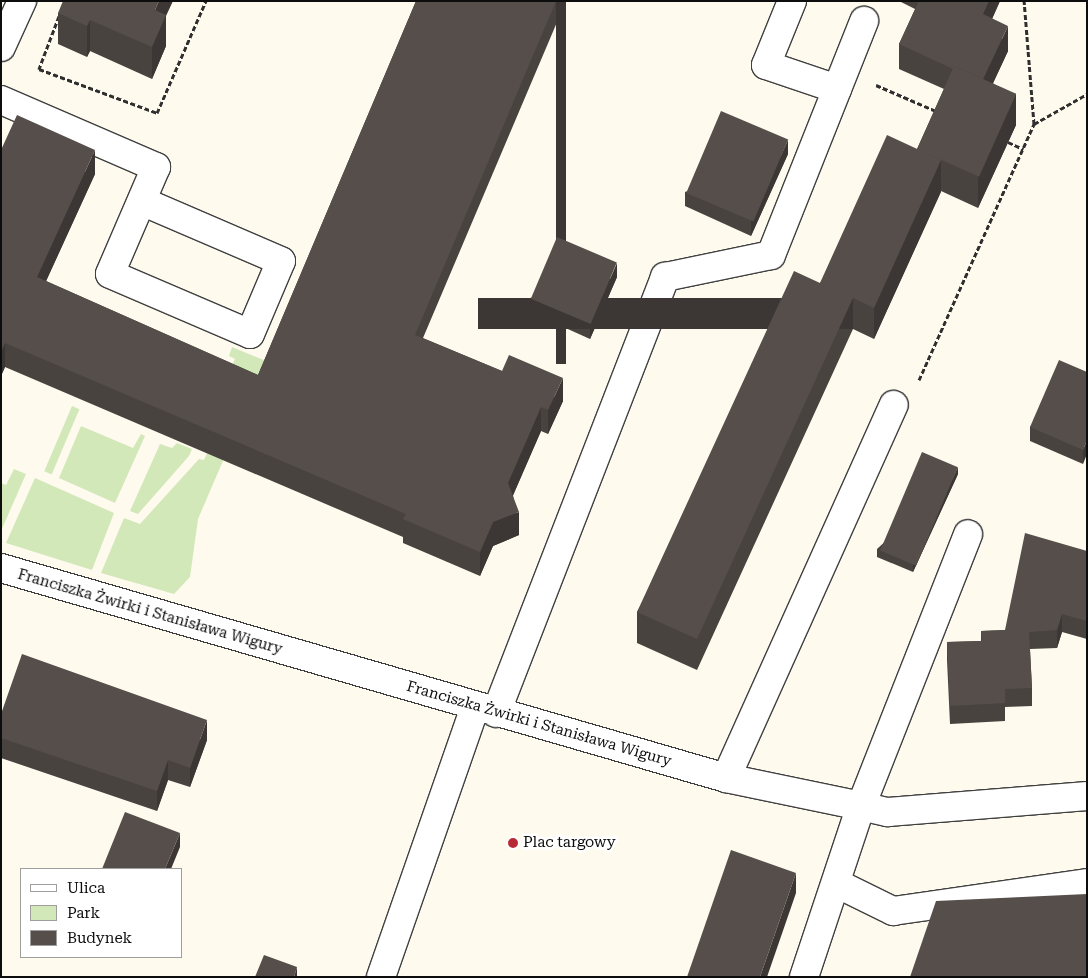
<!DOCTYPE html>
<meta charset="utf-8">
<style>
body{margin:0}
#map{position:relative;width:1088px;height:978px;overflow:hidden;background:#fefaee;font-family:"Roboto Serif",serif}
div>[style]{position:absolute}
.green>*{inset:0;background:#d3e8b9;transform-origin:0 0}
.path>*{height:3px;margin-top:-1.5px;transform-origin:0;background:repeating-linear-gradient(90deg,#2f2f2f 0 5px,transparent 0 7.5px)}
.roads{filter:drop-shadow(1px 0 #404040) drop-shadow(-1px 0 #404040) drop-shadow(0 1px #404040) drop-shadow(0 -1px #404040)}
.minor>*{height:28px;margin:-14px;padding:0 14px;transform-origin:14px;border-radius:14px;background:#fff}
.wall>*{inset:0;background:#494340}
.shaded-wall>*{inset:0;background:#3c3734;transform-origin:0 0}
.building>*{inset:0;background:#554e4a;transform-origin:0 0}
.dots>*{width:14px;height:14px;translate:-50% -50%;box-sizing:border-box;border:2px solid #fff;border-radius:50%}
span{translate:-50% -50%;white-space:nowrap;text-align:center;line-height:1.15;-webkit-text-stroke:5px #fff;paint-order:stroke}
.street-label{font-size:15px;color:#0d0d0d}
.poi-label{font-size:15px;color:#0d0d0d}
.left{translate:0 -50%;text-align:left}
.frame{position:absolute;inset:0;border:2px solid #0d0d0d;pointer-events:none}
.legend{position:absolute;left:20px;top:868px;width:162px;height:90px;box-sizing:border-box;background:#fff;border:1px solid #9e9e9e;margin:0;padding:6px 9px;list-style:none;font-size:15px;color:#0d0d0d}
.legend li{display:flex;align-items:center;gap:10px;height:25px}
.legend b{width:25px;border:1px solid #9e9e9e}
</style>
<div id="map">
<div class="green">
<div style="clip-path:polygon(232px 347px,266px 361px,198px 519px,190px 577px,174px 594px,101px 573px,124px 518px,140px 524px,199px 459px,204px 460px,235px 390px,229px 371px,235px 359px,229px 356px)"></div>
<div style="left:72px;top:406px;width:8px;height:71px;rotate:23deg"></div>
<div style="clip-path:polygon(81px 426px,133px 448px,141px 434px,145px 436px,115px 503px,59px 478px)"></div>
<div style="clip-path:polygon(177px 443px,192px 449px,189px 456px,138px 514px,130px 511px,160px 444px,172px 448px)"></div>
<div style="clip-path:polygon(14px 469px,26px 474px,1px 531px,1px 483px,6px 485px)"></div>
<div style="clip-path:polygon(35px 478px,114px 513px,92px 570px,6px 543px)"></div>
</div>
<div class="path">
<div style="left:59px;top:16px;width:57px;rotate:110.7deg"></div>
<div style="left:39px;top:69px;width:126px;rotate:20.4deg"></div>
<div style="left:157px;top:113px;width:122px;rotate:-66.4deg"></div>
<div style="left:876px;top:85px;width:65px;rotate:23.4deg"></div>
<div style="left:1034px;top:124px;width:61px;rotate:-29.5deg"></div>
<div style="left:1008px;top:142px;width:17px;rotate:25deg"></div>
<div style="left:919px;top:380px;width:281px;rotate:-65.8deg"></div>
<div style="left:1034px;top:124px;width:123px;rotate:-94.6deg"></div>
</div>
<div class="roads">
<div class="minor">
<div style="left:792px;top:1px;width:69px;rotate:112.1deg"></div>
<div style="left:766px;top:65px;width:75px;rotate:18.7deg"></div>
<div style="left:1px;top:47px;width:51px;rotate:-65.5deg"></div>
<div style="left:1px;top:100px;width:169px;rotate:23.4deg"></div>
<div style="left:156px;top:167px;width:116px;rotate:113.3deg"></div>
<div style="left:110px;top:274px;width:152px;rotate:23.2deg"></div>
<div style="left:250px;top:334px;width:79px;rotate:-67deg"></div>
<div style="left:281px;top:261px;width:151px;rotate:-156.7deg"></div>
<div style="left:1px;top:568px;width:755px;rotate:16.15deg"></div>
<div style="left:726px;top:778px;width:138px;rotate:11.7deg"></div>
<div style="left:861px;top:806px;width:28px;rotate:13deg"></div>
<div style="left:888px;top:812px;width:200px;rotate:-4.6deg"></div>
<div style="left:496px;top:713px;width:468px;rotate:-68.8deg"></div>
<div style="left:665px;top:277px;width:108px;rotate:-11.7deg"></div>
<div style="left:771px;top:255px;width:252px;rotate:-68.3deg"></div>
<div style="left:726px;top:778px;width:409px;rotate:-65.8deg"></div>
<div style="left:836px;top:883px;width:64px;rotate:26.2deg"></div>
<div style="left:893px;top:911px;width:196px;rotate:-8.2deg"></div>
<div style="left:381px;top:977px;width:286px;rotate:-70.8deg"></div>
<div style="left:804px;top:977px;width:180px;rotate:-71.6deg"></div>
<div style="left:861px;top:806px;width:292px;rotate:-68.5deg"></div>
</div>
</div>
<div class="wall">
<div style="clip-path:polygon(416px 1px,566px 1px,423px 338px,502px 371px,563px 401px,548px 434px,541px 431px,513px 495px,519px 535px,493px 546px,480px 576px,403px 543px,403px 537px,5px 367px,1px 376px,1px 150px,95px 174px,46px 281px,258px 375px)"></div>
<div style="clip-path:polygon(899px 1px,1000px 1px,992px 19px,1008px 51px,993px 83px,1016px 125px,978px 208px,941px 191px,874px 339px,853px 329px,697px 670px,637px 643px,637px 612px,820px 283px,917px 149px,944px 89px,899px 69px,899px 44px,915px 9px)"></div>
<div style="clip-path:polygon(58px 13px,166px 16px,166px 46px,152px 79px,90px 51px,87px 57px,58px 44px)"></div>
<div style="clip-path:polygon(788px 154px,751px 236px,685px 206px,685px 192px)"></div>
<div style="clip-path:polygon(617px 277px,590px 339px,530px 312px,530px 298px)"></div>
<div style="clip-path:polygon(1087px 372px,1083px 464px,1030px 441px,1030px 427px)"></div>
<div style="clip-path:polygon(958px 474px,913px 572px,877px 557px,877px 549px)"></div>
<div style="clip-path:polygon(1087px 551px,1087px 639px,1062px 632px,1057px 648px,1030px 649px,1032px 688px,1032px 706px,1005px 707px,1005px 721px,950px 724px,947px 660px,947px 642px,981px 641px,981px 631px,1005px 630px)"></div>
<div style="clip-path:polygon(1px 714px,207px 740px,190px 787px,168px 780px,157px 811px,1px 758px)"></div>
</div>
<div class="shaded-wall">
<div style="clip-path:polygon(159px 1px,173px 1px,166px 16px,166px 46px,152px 79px,152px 47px,155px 10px)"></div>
<div style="left:556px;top:1px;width:10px;height:363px"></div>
<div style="clip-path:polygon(989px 1px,1000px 1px,983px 39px,983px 14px)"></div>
<div style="clip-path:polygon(90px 20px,90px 51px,87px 57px,87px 26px)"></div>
<div style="clip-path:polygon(1008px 26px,1008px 51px,982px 107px,982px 82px)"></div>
<div style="clip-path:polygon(1016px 93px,1016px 125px,978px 208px,978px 176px)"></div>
<div style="clip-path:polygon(788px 140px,788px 154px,751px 236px,751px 222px)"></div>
<div style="clip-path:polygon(95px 150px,95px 174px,37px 301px,37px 277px)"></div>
<div style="clip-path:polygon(941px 160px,941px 192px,874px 339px,874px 308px)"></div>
<div style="clip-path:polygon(617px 263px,617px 277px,590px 339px,590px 325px)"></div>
<div style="left:853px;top:298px;width:31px;height:375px;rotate:90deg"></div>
<div style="clip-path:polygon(5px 343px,5px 367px,1px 376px,1px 352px)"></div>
<div style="clip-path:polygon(563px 378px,563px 401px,548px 434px,548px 410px)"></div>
<div style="clip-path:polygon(541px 407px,541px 431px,508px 507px,508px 483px)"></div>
<div style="clip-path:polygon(1087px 440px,1087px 454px,1083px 464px,1083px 450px)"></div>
<div style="clip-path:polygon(958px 467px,958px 474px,913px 572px,913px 564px)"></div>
<div style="clip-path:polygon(519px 512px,519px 535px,493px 546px,480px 576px,480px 552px,493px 522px)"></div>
<div style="clip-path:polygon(1062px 614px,1062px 632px,1057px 648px,1057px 630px)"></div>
<div style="clip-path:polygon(207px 720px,207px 740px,190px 787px,190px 768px)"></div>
<div style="clip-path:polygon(168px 760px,168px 780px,157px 811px,157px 791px)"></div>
<div style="clip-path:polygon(180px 833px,180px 847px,171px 869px,165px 869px)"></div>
<div style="clip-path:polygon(796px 873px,796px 893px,767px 977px,760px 977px)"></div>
<div style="clip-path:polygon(297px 967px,297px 977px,294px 977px)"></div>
</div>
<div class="building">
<div style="clip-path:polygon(63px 1px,159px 1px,155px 10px,166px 15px,152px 47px,90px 20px,87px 26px,58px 13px)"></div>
<div style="clip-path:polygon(416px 1px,556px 1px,415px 335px,502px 371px,509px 355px,563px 378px,548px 410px,541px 407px,508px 483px,519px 512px,493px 522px,480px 552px,403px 519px,406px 514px,5px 343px,1px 352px,1px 150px,17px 115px,95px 150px,37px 277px,258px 375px)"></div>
<div style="clip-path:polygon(919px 1px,989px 1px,983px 14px,1008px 26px,983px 79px,954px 66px,953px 69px,899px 44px)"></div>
<div style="left:954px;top:66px;width:68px;height:91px;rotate:24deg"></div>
<div style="left:721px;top:111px;width:73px;height:89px;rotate:23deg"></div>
<div style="clip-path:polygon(887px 135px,941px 160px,874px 308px,853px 298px,697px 639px,637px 612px,794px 271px,820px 283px)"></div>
<div style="left:557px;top:237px;width:65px;height:67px;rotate:23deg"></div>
<div style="clip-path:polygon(1059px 360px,1087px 372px,1087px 440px,1083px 450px,1030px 427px)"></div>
<div style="left:922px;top:452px;width:39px;height:107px;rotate:23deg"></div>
<div style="clip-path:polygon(1025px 533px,1087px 551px,1087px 621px,1062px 614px,1057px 630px,1029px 632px,1032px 688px,1005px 689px,1005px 703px,950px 706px,947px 642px,982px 641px,981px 631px,1005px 630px)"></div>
<div style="clip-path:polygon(22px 654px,207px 720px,190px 768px,168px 760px,157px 791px,1px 738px,1px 714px)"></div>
<div style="clip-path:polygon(125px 812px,180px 833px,165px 869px,102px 869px)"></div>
<div style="clip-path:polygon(731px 850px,796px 873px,760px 977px,687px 977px)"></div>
<div style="clip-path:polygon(1087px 894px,1087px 977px,910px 977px,936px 901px)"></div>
<div style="clip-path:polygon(264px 955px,297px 967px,294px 977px,255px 977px)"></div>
</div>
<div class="dots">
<div style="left:513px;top:843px;background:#b82a36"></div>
</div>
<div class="street-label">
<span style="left:150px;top:612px;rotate:16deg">Franciszka Żwirki i Stanisława Wigury</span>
<span style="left:539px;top:724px;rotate:16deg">Franciszka Żwirki i Stanisława Wigury</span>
</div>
<div class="poi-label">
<span class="left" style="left:523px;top:843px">Plac targowy</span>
</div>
<div class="frame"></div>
<ul class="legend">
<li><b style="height:6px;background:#fff"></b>Ulica</li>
<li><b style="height:14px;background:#d3e8b9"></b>Park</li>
<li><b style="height:14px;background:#554e4a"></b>Budynek</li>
</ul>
</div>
